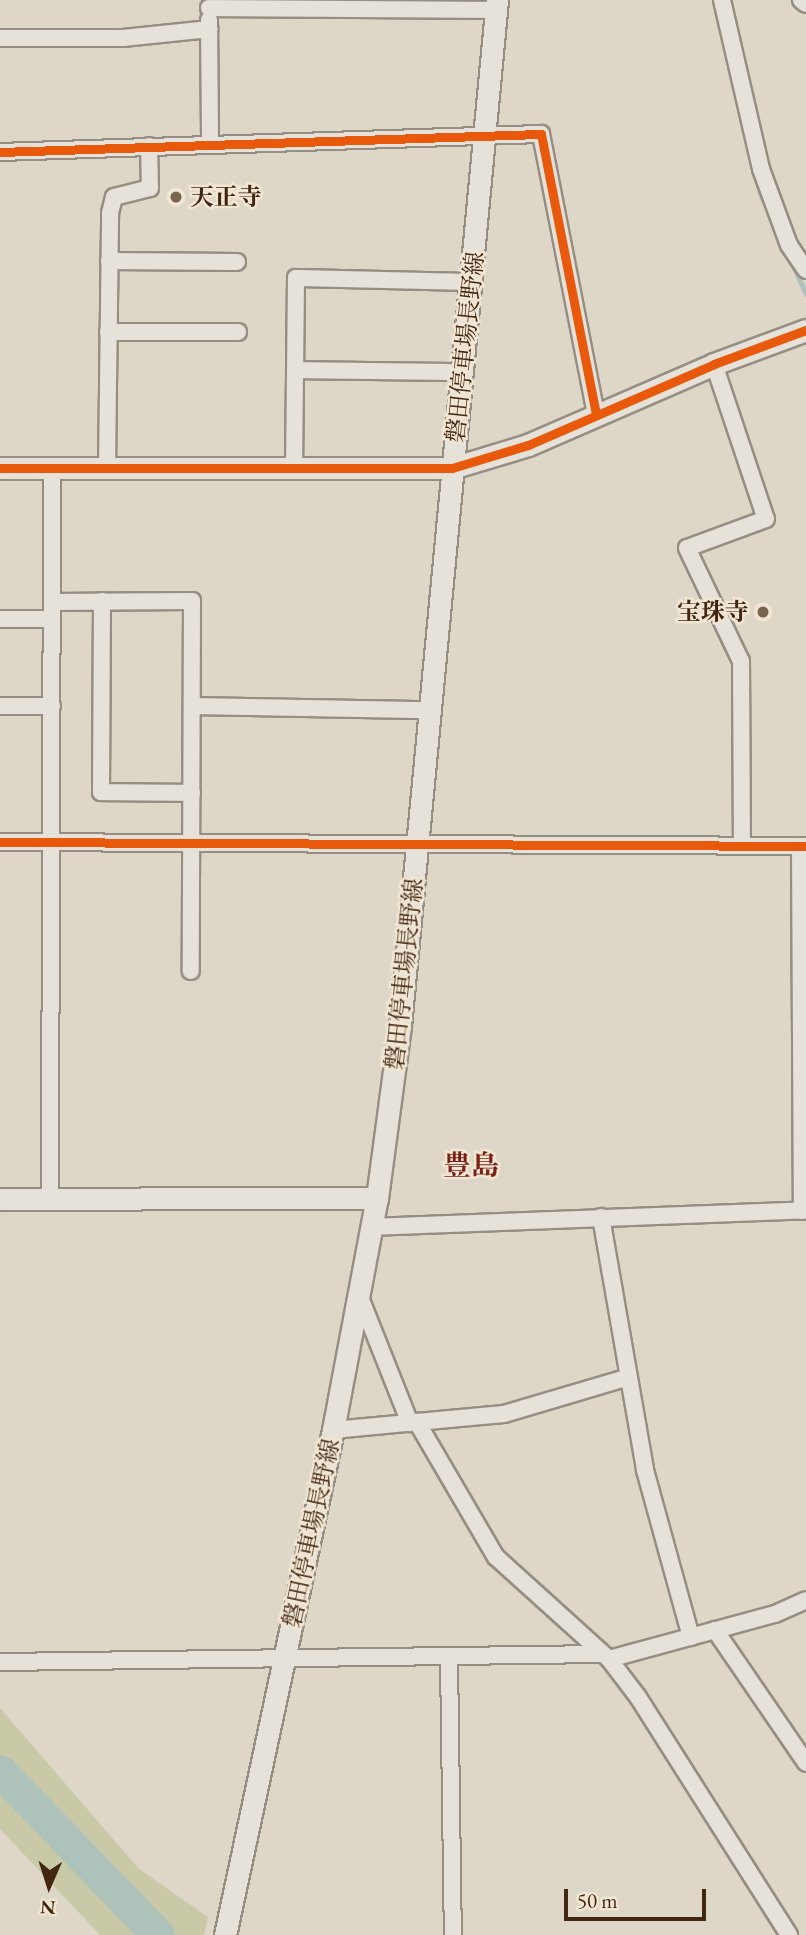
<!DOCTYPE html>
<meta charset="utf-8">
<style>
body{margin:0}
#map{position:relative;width:806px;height:1935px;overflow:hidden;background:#ded6c6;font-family:"EB Garamond","Noto Serif JP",serif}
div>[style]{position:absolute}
.green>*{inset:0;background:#c9c9a8}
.stream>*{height:5px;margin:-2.5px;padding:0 2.5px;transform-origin:2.5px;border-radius:2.5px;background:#adc2ba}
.river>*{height:33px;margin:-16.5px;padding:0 16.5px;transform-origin:16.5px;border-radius:16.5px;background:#adc2ba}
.roads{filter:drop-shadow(2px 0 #968e83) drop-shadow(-2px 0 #968e83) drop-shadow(0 2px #968e83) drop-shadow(0 -2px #968e83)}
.street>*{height:16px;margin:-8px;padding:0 8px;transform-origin:8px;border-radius:8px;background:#e6e1d9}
.secondary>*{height:21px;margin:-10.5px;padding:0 10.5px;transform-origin:10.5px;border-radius:10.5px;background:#e6e1d9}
.cycleway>*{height:9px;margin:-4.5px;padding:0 4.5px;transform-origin:4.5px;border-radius:4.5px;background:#e8590c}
.dots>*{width:19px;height:19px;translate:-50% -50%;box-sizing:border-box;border:4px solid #f0e6d3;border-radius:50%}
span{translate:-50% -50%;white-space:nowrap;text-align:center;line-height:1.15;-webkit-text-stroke:5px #f0e6d3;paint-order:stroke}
.poi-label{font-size:24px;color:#422612;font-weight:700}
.left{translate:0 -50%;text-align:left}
.right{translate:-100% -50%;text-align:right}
.street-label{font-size:24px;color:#422612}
.quarter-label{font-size:28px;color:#7a1f14;font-weight:700}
.north{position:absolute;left:14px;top:1851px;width:70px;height:70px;-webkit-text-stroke:5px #f0e6d3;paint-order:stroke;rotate:183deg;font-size:19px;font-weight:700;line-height:28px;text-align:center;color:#422612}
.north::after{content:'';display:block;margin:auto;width:24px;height:32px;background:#422612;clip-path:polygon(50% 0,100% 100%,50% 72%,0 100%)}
.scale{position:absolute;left:564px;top:1889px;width:142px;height:32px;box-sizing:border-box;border:4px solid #422612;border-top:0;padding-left:9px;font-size:21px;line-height:24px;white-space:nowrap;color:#422612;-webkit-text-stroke:5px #f0e6d3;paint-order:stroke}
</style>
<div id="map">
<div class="green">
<div style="clip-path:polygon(0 1708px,139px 1869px,208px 1917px,204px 1935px,100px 1935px,0 1829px)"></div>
</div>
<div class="stream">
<div style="left:714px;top:0;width:198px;rotate:76.6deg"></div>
<div style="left:760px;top:193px;width:111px;rotate:65.5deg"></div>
</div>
<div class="river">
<div style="left:0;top:1771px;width:228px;rotate:46.1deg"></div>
</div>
<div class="roads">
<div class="street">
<div style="left:722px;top:0;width:173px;rotate:77deg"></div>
<div style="left:761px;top:169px;width:81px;rotate:69.8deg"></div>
<div style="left:789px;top:245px;width:30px;rotate:56deg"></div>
<div style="left:801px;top:0;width:6px;rotate:39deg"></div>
<div style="left:209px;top:8px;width:287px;rotate:0.4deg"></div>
<div style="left:209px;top:20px;width:123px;rotate:89.5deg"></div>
<div style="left:0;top:38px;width:123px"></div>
<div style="left:123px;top:38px;width:87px;rotate:-5.9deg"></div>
<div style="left:0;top:152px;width:541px;rotate:-1.91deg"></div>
<div style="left:541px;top:134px;width:286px;rotate:78.9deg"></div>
<div style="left:109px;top:261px;width:128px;rotate:0.4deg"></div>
<div style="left:108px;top:332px;width:130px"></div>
<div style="left:714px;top:364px;width:163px;rotate:71.5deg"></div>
<div style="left:766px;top:519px;width:84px;rotate:159.8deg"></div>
<div style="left:687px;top:548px;width:125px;rotate:64.5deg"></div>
<div style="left:741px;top:661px;width:184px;rotate:89.7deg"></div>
<div style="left:295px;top:370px;width:169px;rotate:0.7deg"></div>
<div style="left:107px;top:469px;width:256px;rotate:-89.3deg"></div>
<div style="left:110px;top:213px;width:16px;rotate:-76deg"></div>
<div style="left:114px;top:197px;width:37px;rotate:-14deg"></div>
<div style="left:150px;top:188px;width:42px;rotate:-91.4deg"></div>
<div style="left:294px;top:470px;width:192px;rotate:-89.4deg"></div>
<div style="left:296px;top:278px;width:176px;rotate:1.3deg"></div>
<div style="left:102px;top:601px;width:191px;rotate:90.3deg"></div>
<div style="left:101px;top:792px;width:91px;rotate:0.6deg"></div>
<div style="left:52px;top:602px;width:140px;rotate:-0.4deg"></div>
<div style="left:192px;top:601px;width:370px;rotate:90.2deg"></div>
<div style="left:0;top:619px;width:52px"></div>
<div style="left:0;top:706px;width:52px"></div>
<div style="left:192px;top:706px;width:238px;rotate:1deg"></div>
<div style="left:0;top:842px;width:806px;rotate:0.28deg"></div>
<div style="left:800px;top:846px;width:365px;rotate:89.7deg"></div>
<div style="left:50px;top:1199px;width:731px;rotate:-89.84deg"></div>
<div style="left:601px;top:1217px;width:257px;rotate:80.1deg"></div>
<div style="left:645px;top:1470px;width:173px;rotate:74.6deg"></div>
<div style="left:372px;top:1227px;width:434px;rotate:-2.2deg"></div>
<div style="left:359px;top:1295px;width:138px;rotate:68.3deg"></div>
<div style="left:417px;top:1422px;width:87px;rotate:-5.3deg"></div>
<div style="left:504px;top:1414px;width:130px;rotate:-16.5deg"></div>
<div style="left:333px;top:1430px;width:84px;rotate:-5.4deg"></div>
<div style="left:417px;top:1422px;width:156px;rotate:59.7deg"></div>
<div style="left:496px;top:1557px;width:152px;rotate:42.1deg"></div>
<div style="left:609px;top:1659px;width:172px;rotate:-15.2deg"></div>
<div style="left:775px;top:1614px;width:34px;rotate:-24deg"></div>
<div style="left:715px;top:1630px;width:161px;rotate:55.6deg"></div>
<div style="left:449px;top:1658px;width:277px;rotate:89.2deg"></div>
<div style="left:609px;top:1659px;width:48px;rotate:52.7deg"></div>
<div style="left:638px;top:1697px;width:282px;rotate:57.6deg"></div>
<div style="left:0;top:1662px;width:601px;rotate:-0.76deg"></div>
</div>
<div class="secondary">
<div style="left:0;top:468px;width:452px"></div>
<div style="left:452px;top:468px;width:79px;rotate:-16.8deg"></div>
<div style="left:528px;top:445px;width:203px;rotate:-23.5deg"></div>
<div style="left:714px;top:364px;width:98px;rotate:-20.3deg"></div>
<div style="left:0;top:1199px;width:377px;rotate:-0.2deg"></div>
<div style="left:225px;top:1935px;width:516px;rotate:-77.93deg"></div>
<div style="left:333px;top:1430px;width:236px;rotate:-79.3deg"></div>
<div style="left:377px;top:1198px;width:174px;rotate:-82.4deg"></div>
<div style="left:400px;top:1026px;width:1031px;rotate:-84.6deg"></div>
</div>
</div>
<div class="cycleway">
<div style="left:0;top:152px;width:541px;rotate:-1.91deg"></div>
<div style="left:541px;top:134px;width:286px;rotate:78.9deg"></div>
<div style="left:0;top:468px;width:452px"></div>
<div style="left:452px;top:468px;width:79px;rotate:-16.8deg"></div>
<div style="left:528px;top:445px;width:203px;rotate:-23.5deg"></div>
<div style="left:714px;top:364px;width:98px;rotate:-20.3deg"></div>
<div style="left:0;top:842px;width:806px;rotate:0.28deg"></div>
</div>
<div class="dots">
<div style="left:176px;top:197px;background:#796451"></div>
<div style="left:763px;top:612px;background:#796451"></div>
</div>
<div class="poi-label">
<span class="left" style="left:190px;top:197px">天正寺</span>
<span class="right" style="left:749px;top:612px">宝珠寺</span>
</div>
<div class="street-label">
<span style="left:465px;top:347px;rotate:-84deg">磐田停車場長野線</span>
<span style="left:404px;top:974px;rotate:-84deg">磐田停車場長野線</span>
<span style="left:311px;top:1533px;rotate:-78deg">磐田停車場長野線</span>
</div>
<div class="quarter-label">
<span style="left:471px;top:1165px">豊島</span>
</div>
<div class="north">N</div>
<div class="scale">50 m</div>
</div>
